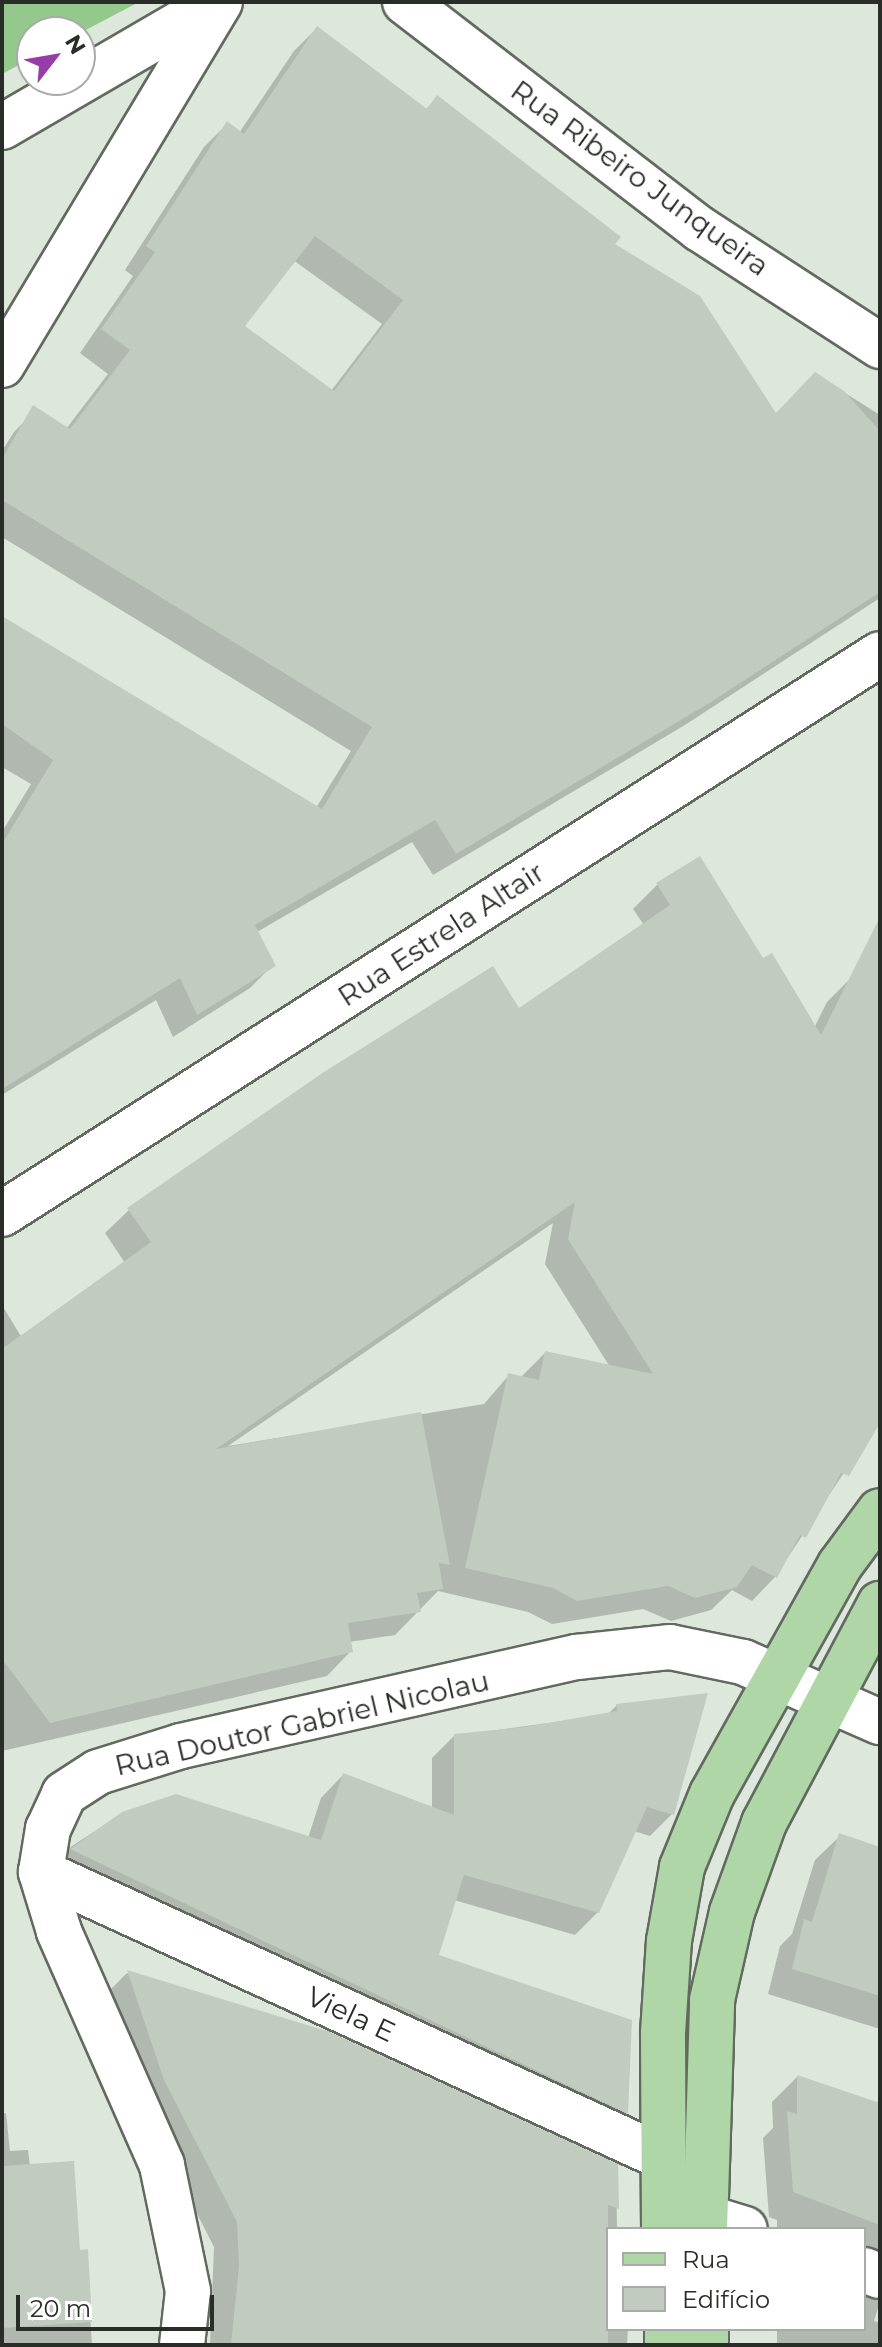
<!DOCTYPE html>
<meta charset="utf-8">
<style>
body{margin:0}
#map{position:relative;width:882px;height:2347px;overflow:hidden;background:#dde7db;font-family:Montserrat,sans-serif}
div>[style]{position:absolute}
.green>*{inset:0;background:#95c88c}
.shadow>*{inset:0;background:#0003}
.building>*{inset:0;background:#c1cbc0}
.roads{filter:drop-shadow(2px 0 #626a60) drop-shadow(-2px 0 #626a60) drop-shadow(0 2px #626a60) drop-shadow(0 -2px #626a60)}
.minor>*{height:44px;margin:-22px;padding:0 22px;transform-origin:22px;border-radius:22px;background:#fff}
.major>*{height:44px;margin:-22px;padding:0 22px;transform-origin:22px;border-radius:22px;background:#aed6a7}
span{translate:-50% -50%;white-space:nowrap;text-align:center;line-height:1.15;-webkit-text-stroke:6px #fff;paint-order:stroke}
.street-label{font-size:28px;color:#292d28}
.frame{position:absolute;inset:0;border:4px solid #292d28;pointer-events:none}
.legend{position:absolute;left:606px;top:2227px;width:260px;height:104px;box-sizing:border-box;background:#fff;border:2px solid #a9aba9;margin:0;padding:10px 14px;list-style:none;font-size:24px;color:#292d28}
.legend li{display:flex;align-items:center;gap:16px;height:40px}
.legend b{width:40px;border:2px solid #a9aba9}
.north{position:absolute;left:16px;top:16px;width:80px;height:80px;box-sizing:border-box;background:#fff;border:2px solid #a9aba9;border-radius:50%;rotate:59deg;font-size:22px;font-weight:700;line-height:32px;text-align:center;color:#292d28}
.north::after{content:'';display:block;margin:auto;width:28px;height:36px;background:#973da8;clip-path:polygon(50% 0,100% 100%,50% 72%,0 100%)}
.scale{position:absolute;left:16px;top:2295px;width:198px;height:36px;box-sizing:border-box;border:4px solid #292d28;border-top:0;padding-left:10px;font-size:24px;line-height:28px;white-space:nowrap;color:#292d28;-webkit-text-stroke:6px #fff;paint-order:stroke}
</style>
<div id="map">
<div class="green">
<div style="clip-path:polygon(2px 2px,139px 2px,80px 33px,32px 32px,32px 58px,2px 74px)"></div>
</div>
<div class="shadow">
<div style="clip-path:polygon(evenodd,317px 28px,425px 110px,437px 98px,612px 245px,775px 415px,815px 374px,880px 415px,880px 598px,685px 725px,433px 875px,412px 842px,257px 932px,273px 965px,250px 988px,173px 1037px,156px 1000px,2px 1095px,2px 832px,31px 784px,2px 767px,2px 618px,316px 808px,351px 751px,2px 537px,2px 451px,14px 432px,37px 409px,66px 429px,108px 374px,80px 353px,133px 276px,125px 270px,204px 147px,227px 124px,239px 133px,294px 51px,317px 28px,293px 260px,382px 324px,331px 391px,242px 326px,293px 260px)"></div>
<div style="clip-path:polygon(evenodd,700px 858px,763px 961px,814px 1028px,827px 1002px,851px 978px,880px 993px,880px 1418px,775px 1577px,752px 1601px,732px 1590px,711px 1610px,671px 1621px,643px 1609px,552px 1624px,528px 1612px,438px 1591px,395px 1635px,349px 1642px,350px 1652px,327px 1676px,2px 1751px,2px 1305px,22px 1338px,125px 1263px,105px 1233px,129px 1210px,518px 1011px,644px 925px,633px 909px,657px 885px,700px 858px,553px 1223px,545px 1264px,610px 1367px,545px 1353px,520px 1378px,509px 1375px,484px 1404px,228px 1446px,553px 1223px)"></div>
<div style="clip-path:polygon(617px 1705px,672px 1814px,650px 1836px,634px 1831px,598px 1912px,575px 1935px,454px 1900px,437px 1956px,626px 2113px,604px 2135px,49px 1869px,72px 1846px,123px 1813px,308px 1838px,321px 1798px,343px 1775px,432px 1809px,432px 1758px,454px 1736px,607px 1715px)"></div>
<div style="clip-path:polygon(840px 1836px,880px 1849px,880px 2029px,768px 1994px,780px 1946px,792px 1934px,815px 1860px)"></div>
<div style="clip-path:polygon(127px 1973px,329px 2034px,616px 2166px,617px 2229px,608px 2229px,608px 2329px,628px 2329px,627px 2345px,210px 2345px,214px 2247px,141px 2104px,104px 1996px)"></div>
<div style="clip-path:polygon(797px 2077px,880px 2105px,880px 2271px,864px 2279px,864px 2229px,777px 2229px,777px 2220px,769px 2217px,763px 2138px,773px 2128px,772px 2102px)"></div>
<div style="clip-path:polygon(6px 2113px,10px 2151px,28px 2150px,30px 2166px,78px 2252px,86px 2251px,92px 2345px,2px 2345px,2px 2114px)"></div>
<div style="clip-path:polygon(864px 2296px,880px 2302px,874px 2321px,880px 2323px,880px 2345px,777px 2345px,777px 2329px,864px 2329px)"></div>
</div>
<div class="building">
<div style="clip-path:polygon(evenodd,317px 26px,427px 109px,437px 95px,621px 237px,615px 244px,700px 296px,776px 413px,815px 372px,844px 391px,880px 431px,880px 592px,711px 702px,456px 854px,435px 820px,255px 925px,276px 966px,197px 1015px,180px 978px,2px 1089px,2px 844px,53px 760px,2px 724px,2px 616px,322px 809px,372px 727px,2px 500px,2px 459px,33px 405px,70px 429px,130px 350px,101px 329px,155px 252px,146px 246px,227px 121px,244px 134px,317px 26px,315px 236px,403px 300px,334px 391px,245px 326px,315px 236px)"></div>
<div style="clip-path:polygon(700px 856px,763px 958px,772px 953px,821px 1035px,880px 917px,880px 1423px,849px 1476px,841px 1473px,806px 1538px,800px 1535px,777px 1578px,752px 1565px,737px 1587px,695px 1598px,668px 1586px,577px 1601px,553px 1588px,465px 1568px,508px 1373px,539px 1380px,545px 1351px,653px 1374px,568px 1239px,575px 1202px,216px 1449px,421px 1412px,450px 1565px,439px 1563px,443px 1589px,417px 1593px,421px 1612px,348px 1623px,353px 1652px,50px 1723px,2px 1659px,2px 1349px,151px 1242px,127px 1208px,324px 1072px,493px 966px,519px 1008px,670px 905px,656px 883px)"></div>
<div style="clip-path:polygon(708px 1693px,674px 1815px,647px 1807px,599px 1913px,464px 1875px,439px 1955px,632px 2020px,628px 2114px,70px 1849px,122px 1812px,176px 1794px,321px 1840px,343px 1773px,454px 1815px,454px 1734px,525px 1727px,617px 1711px,616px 1704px)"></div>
<div style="clip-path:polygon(839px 1833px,880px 1847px,880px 1996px,792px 1969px,804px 1919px,812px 1922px)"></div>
<div style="clip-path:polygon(127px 1970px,330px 2032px,618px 2164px,619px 2209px,608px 2205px,608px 2345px,231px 2345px,239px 2266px,237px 2222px,164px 2080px)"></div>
<div style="clip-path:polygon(797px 2075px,880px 2103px,880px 2225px,793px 2192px,787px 2111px,797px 2114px)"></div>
<div style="clip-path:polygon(74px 2161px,80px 2250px,88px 2249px,92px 2322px,2px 2328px,2px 2166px)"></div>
</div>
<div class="roads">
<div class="minor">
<div style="left:405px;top:2px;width:372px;rotate:37.6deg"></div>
<div style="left:700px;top:229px;width:215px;rotate:33deg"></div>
<div style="left:2px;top:127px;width:249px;rotate:-30.2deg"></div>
<div style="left:2px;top:365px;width:423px;rotate:-59deg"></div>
<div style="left:2px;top:1214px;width:1041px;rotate:-32.53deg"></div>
<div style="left:41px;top:1872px;width:683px;rotate:24.65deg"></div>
<div style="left:670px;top:2206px;width:78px;rotate:17deg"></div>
<div style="left:864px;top:2270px;width:17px;rotate:21deg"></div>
<div style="left:182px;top:2345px;width:54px;rotate:-83.7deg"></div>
<div style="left:188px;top:2291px;width:129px;rotate:-101.7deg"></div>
<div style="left:162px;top:2165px;width:256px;rotate:-113.8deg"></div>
<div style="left:59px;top:1931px;width:62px;rotate:-107deg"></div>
<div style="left:41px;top:1872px;width:44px;rotate:-80.8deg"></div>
<div style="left:48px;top:1829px;width:38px;rotate:-65deg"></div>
<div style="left:64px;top:1794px;width:40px;rotate:-32.9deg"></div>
<div style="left:98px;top:1772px;width:87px;rotate:-17.4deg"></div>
<div style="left:181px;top:1746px;width:406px;rotate:-12.7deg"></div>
<div style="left:577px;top:1657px;width:94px;rotate:-6.1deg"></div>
<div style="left:670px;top:1647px;width:75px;rotate:11.6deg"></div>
<div style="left:743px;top:1662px;width:150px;rotate:23.7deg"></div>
</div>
<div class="major">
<div style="left:664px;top:2229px;width:196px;rotate:-90.3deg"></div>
<div style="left:663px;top:2033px;width:92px;rotate:-86.3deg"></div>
<div style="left:669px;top:1941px;width:75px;rotate:-80deg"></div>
<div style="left:682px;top:1867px;width:79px;rotate:-67.7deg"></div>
<div style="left:712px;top:1794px;width:262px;rotate:-60.8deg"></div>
<div style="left:840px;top:1565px;width:67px;rotate:-53.5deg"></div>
<div style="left:705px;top:2229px;width:229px;rotate:-88.2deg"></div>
<div style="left:712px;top:2000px;width:90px;rotate:-77.2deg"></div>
<div style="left:732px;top:1912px;width:95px;rotate:-70.2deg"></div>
<div style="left:764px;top:1823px;width:248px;rotate:-62.1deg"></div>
<div style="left:667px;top:2329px;width:16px;rotate:90deg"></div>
<div style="left:706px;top:2329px;width:16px;rotate:90deg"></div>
</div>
</div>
<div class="street-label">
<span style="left:640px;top:178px;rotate:36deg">Rua Ribeiro Junqueira</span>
<span style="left:441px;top:934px;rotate:-33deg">Rua Estrela Altair</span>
<span style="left:302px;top:1723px;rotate:-13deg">Rua Doutor Gabriel Nicolau</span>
<span style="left:351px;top:2014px;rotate:25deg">Viela E</span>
</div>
<div class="frame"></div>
<ul class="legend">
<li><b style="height:10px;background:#aed6a7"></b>Rua</li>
<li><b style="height:22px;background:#c1cbc0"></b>Edifício</li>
</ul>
<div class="north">N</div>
<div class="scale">20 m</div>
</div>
